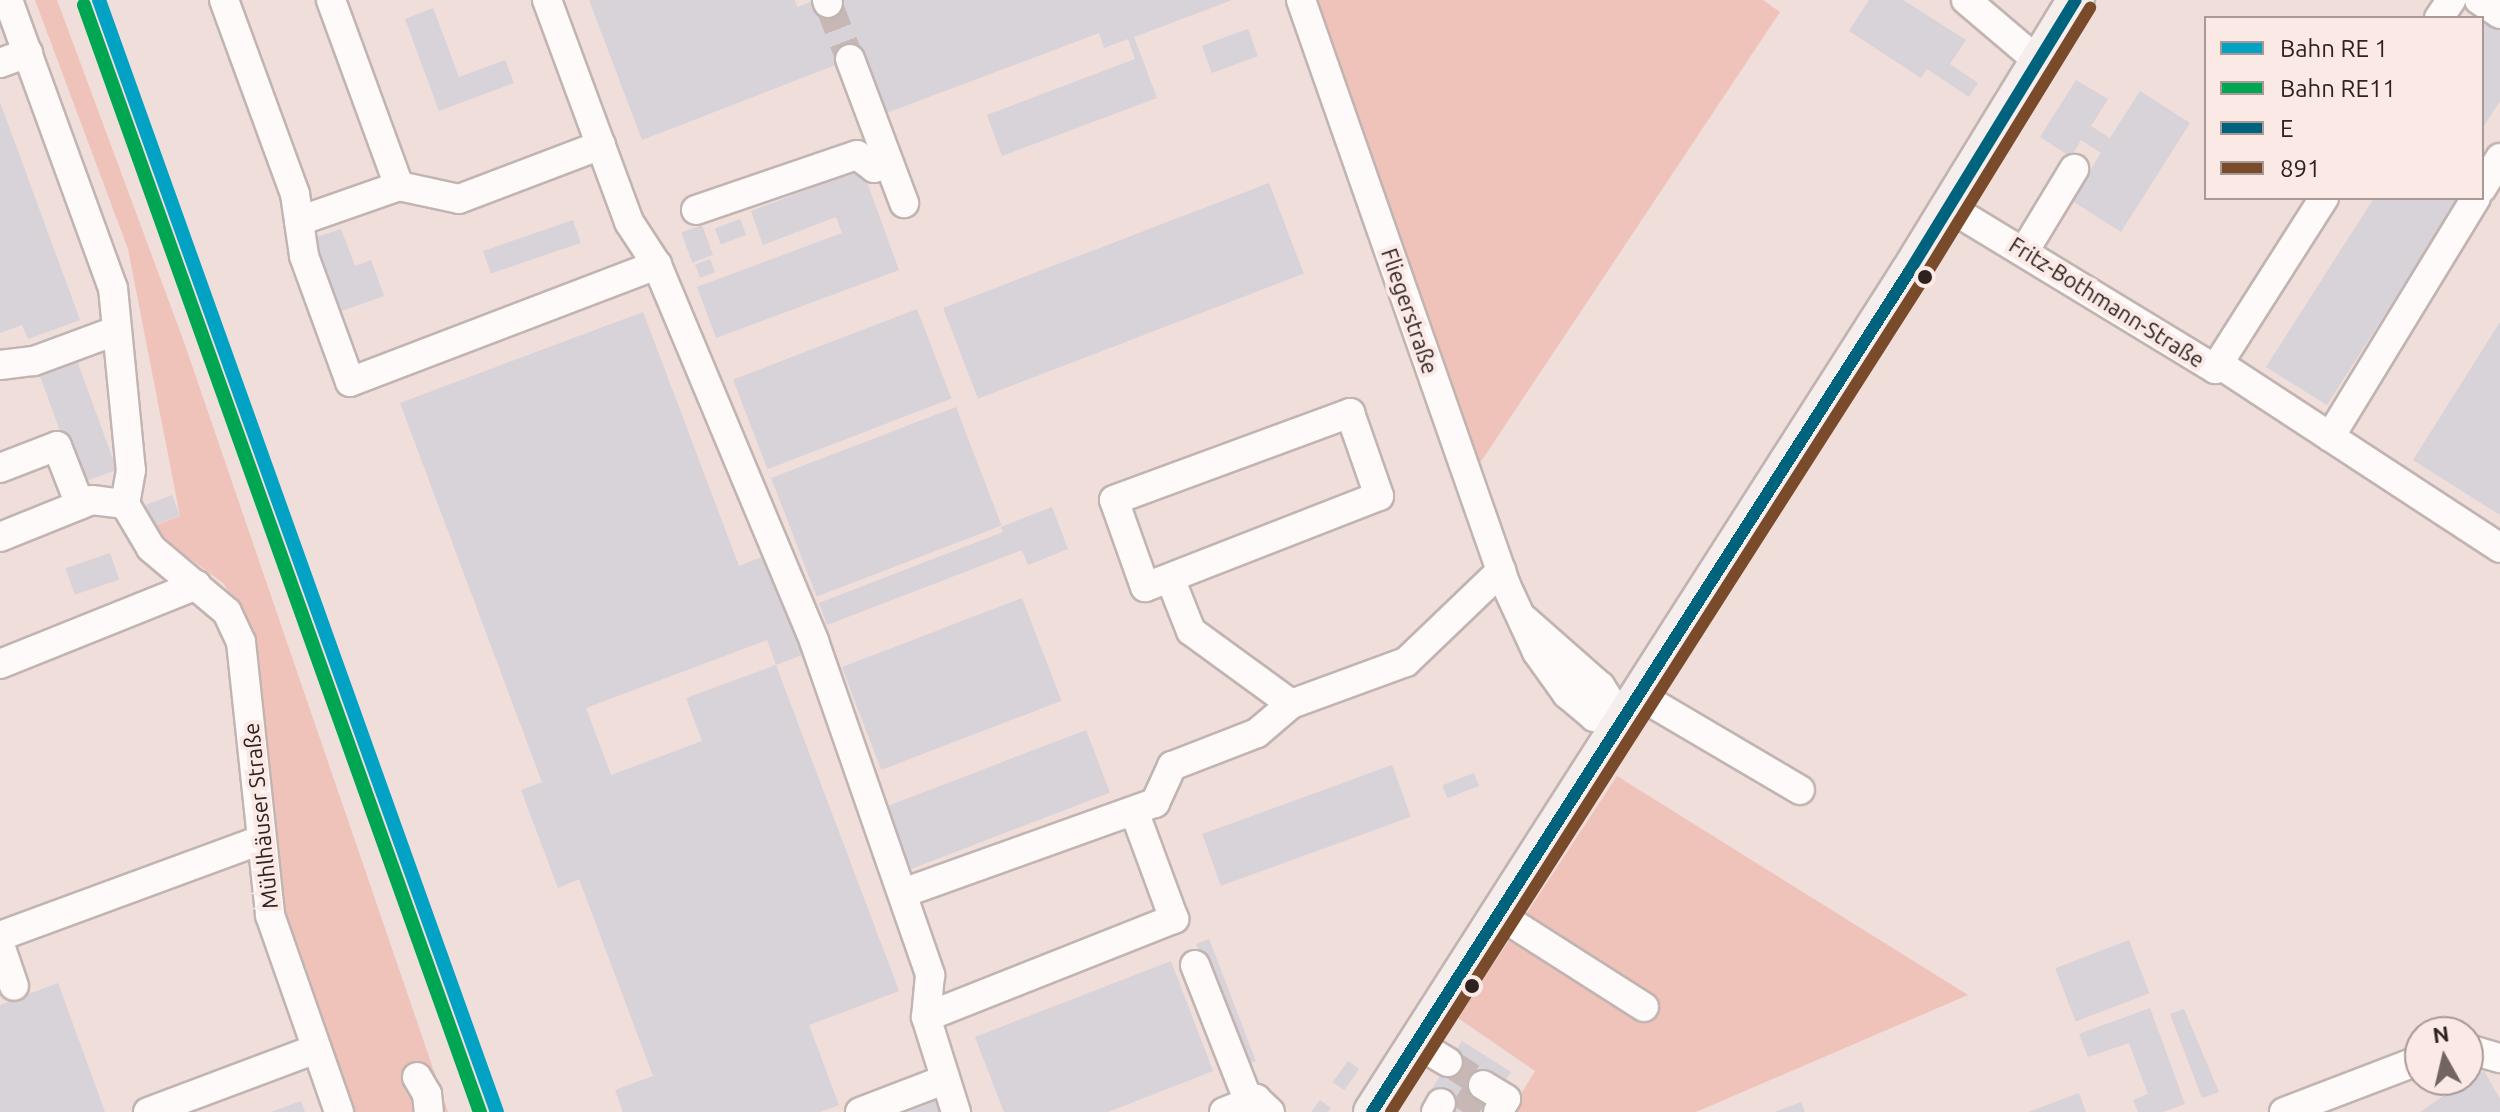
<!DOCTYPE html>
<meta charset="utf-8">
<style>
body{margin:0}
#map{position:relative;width:2500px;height:1112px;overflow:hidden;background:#efdeda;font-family:Ubuntu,sans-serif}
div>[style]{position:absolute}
.green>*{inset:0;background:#efc3b9}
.building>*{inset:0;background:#d8d2d9;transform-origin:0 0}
.minor-tunnel>*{height:28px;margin-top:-14px;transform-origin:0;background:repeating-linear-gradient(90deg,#c8b8b5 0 28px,transparent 0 42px)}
.roads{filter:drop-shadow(2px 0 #c1b4b1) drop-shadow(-2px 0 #c1b4b1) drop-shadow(0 2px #c1b4b1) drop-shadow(0 -2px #c1b4b1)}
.minor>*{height:28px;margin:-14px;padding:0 14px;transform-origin:14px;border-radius:14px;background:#fdfaf9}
.major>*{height:36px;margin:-18px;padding:0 18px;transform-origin:18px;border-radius:18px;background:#f6eeed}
.bus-1>*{height:12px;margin:-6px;padding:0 6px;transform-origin:6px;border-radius:6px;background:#00637d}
.bus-2>*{height:12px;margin:-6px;padding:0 6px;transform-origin:6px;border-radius:6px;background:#7a4b2a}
.rail-1>*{height:14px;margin:-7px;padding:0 7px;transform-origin:7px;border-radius:7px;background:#02a2c5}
.rail-2>*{height:14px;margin:-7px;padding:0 7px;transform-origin:7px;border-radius:7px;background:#00a651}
.dots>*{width:22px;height:22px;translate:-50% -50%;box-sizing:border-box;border:4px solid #fbe9e5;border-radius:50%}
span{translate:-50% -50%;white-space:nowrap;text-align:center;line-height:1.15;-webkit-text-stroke:8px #fbe9e5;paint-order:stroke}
.street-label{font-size:22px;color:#2d2220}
.legend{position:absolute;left:2204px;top:16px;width:280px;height:184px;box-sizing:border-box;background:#fbe9e5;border:2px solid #a99996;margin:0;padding:10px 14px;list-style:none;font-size:24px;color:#2d2220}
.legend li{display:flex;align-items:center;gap:16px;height:40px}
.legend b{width:40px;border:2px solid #a99996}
.north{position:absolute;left:2404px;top:1016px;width:80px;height:80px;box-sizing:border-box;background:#fbe9e5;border:2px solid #a99996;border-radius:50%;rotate:352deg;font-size:22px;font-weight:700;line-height:32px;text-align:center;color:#2d2220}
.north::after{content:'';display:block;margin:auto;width:28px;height:36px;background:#716461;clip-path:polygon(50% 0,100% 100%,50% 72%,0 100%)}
</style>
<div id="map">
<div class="green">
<div style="clip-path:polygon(35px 0,57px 0,184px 342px,448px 1112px,349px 1112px,278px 899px,242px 611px,223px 583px,166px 541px,154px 526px,180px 516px,128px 249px)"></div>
<div style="clip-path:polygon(1314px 0,1763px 0,1780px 12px,1478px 466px)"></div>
<div style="clip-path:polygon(1617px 776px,1968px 995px,1696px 1112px,1510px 1112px,1535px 1071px,1458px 1018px)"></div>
</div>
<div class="building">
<div style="clip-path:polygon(589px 0,795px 0,797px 7px,813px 1px,815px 8px,836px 0,1232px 0,1134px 37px,1157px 98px,1002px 156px,987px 115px,1135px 59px,1128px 39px,1104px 48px,1099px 33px,886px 113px,864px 54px,642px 140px)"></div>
<div style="clip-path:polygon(1869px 0,1903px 0,1966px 40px,1950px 64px,1978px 83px,1969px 97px,1927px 69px,1921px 78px,1849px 31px)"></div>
<div style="clip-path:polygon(433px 8px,459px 77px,505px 60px,514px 83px,439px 111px,405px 19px)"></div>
<div style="clip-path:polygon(2487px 21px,2500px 30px,2500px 101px,2482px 129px,2482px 29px)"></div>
<div style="left:1248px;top:29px;width:29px;height:49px;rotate:70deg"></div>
<div style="clip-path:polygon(2076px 80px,2108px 99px,2091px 126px,2110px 138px,2140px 91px,2190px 123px,2121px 232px,2071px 200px,2101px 153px,2081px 140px,2071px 157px,2040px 137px)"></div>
<div style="clip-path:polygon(0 102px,80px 320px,28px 339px,22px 325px,0 333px)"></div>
<div style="clip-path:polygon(862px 169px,899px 270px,716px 338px,697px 287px,842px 233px,836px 217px,763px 245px,751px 211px)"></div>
<div style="left:1269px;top:183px;width:97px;height:349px;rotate:69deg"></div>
<div style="clip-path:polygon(2374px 198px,2459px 198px,2327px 405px,2266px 367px)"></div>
<div style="left:740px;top:219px;width:17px;height:27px;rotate:69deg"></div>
<div style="left:573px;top:220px;width:24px;height:95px;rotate:71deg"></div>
<div style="left:702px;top:225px;width:32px;height:22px;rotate:70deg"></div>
<div style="clip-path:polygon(341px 229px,355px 266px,371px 260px,384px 296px,339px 312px,313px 238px)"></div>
<div style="left:710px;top:259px;width:14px;height:16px;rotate:69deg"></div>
<div style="left:917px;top:309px;width:96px;height:197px;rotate:69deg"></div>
<div style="clip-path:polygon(643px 312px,739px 566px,770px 554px,807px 653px,776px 665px,767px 640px,586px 708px,611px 775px,702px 741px,686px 698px,776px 665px,899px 991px,809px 1025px,839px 1105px,820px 1112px,623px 1112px,615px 1090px,653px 1076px,579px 879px,558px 888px,521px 790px,542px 782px,400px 403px)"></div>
<div style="clip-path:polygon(2500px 322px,2500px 515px,2413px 460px)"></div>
<div style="left:75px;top:355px;width:122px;height:40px;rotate:70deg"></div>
<div style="left:956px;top:407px;width:127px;height:198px;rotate:69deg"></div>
<div style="left:172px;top:495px;width:22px;height:28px;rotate:69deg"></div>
<div style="clip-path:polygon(1052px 507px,1068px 549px,1028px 565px,1022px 550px,827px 625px,819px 603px,1003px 532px,1001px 527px)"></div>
<div style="left:110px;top:553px;width:28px;height:47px;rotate:71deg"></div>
<div style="left:1022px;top:598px;width:110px;height:193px;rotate:69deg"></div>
<div style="left:1086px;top:730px;width:67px;height:213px;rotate:69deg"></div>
<div style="left:1392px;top:765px;width:55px;height:202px;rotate:70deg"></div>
<div style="left:1474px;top:773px;width:14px;height:34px;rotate:69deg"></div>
<div style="left:1209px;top:939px;width:131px;height:14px;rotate:69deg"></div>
<div style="left:2129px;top:940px;width:57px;height:79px;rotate:69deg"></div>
<div style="clip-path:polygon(1171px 961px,1213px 1071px,1108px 1112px,1004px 1112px,975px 1037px)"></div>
<div style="clip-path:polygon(58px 983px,105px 1112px,0 1112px,0 1005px)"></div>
<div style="clip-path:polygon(2150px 1008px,2185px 1104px,2163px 1112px,2138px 1112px,2133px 1100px,2148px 1094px,2129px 1043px,2088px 1057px,2079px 1034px)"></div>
<div style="clip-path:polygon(2184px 1009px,2219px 1092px,2202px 1098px,2170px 1014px)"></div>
<div style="clip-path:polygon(1462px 1041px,1511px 1072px,1500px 1090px,1486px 1081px,1474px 1100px,1487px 1112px,1455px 1112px,1428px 1095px)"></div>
<div style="left:1348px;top:1061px;width:14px;height:26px;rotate:36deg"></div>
<div style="clip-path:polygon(2468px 1070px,2473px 1078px,2484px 1071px,2500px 1099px,2500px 1112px,2420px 1112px,2446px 1094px,2441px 1086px,2468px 1080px)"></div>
<div style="clip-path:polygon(2079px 1093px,2086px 1112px,2029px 1112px)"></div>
<div style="clip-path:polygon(938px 1100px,942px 1112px,908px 1112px)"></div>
<div style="clip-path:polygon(1320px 1100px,1331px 1108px,1328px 1112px,1311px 1112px)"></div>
<div style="clip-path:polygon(301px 1101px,305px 1112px,271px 1112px)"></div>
<div style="clip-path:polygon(1801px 1102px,1805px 1112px,1775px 1112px)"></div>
</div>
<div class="minor-tunnel">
<div style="left:828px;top:3px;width:60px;rotate:68.6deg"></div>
<div style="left:1448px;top:1062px;width:42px;rotate:33.3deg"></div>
<div style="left:1463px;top:1112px;width:33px;rotate:-57deg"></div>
</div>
<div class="roads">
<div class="minor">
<div style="left:8px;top:0;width:307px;rotate:70deg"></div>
<div style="left:113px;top:288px;width:183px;rotate:84.4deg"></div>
<div style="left:131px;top:470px;width:35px;rotate:100deg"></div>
<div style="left:125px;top:504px;width:51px;rotate:59.4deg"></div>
<div style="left:151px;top:548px;width:99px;rotate:40.1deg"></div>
<div style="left:227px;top:612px;width:33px;rotate:65deg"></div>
<div style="left:241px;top:642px;width:275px;rotate:83.9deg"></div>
<div style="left:270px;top:915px;width:209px;rotate:70.7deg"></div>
<div style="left:224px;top:0;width:207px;rotate:69.9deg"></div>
<div style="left:295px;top:194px;width:63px;rotate:81.7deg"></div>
<div style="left:304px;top:256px;width:134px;rotate:69.9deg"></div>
<div style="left:350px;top:382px;width:329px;rotate:-20.9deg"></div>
<div style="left:547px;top:0;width:237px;rotate:69.7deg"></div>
<div style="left:629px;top:222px;width:51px;rotate:56.9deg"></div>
<div style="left:657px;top:265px;width:407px;rotate:67.3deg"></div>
<div style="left:814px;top:641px;width:354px;rotate:70.8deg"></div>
<div style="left:930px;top:975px;width:42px;rotate:95.4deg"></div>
<div style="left:926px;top:1017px;width:100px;rotate:72.5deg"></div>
<div style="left:827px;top:0;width:3px;rotate:72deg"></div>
<div style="left:1301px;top:0;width:620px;rotate:70.69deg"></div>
<div style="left:1506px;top:585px;width:74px;rotate:65.2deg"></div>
<div style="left:1537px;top:652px;width:52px;rotate:54.5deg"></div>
<div style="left:1567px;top:694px;width:35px;rotate:40deg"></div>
<div style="left:1594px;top:717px;width:27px;rotate:4deg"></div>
<div style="left:1621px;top:719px;width:39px;rotate:-122deg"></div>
<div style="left:1600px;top:686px;width:101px;rotate:-138.6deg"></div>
<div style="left:1966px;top:0;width:94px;rotate:40.3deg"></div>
<div style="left:2479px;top:0;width:25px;rotate:34deg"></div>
<div style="left:2439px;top:18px;width:22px;rotate:-56deg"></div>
<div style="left:850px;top:59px;width:154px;rotate:69.4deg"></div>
<div style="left:0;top:63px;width:30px;rotate:-20deg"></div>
<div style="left:399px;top:186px;width:61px;rotate:12.2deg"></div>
<div style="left:459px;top:199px;width:152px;rotate:-20.8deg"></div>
<div style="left:2482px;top:188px;width:35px;rotate:-59deg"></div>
<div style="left:1947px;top:206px;width:314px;rotate:31.3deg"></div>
<div style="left:2215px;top:369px;width:203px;rotate:-57.5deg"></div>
<div style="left:696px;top:210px;width:170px;rotate:-18.9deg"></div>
<div style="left:857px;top:155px;width:21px;rotate:37deg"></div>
<div style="left:874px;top:168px;width:15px;rotate:-20deg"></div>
<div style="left:299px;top:221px;width:106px;rotate:-19.3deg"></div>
<div style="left:399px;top:186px;width:198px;rotate:-110.1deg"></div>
<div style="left:2025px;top:250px;width:95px;rotate:-58.8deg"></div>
<div style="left:2219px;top:364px;width:336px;rotate:33.2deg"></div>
<div style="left:0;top:365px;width:34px;rotate:-7deg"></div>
<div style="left:34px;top:361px;width:86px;rotate:-20.3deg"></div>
<div style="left:1350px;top:413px;width:88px;rotate:70.7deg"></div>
<div style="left:1379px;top:496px;width:251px;rotate:158.7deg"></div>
<div style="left:1145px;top:587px;width:92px;rotate:-109.6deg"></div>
<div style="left:1114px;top:500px;width:252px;rotate:-20.2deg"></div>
<div style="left:2330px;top:437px;width:280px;rotate:-58.6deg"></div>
<div style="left:0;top:468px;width:61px;rotate:-21.1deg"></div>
<div style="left:57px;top:446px;width:63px;rotate:68.7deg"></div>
<div style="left:0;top:537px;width:99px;rotate:-21.9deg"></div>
<div style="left:92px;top:500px;width:33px;rotate:7deg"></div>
<div style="left:1170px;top:578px;width:57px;rotate:68.4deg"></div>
<div style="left:1191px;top:631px;width:124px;rotate:36.1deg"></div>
<div style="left:0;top:664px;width:212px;rotate:-21.9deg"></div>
<div style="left:1637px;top:694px;width:189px;rotate:30.5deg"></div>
<div style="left:903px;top:893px;width:268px;rotate:-19.7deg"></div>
<div style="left:1155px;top:803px;width:41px;rotate:-65.3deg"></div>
<div style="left:1172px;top:766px;width:91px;rotate:-21.2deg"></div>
<div style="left:1257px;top:733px;width:45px;rotate:-40.5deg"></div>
<div style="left:1291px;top:704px;width:122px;rotate:-20.1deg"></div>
<div style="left:1406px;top:662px;width:132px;rotate:-43.8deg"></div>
<div style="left:1498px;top:914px;width:173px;rotate:32.5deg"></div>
<div style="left:0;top:936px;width:278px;rotate:-20.2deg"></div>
<div style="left:0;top:945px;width:43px;rotate:71.1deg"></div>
<div style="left:1195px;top:965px;width:147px;rotate:68.5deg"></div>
<div style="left:926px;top:1017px;width:267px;rotate:-21.6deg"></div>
<div style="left:1174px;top:919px;width:115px;rotate:-110.3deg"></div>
<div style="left:1416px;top:1043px;width:37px;rotate:31deg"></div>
<div style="left:2468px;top:1049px;width:33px;rotate:16deg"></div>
<div style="left:417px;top:1077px;width:20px;rotate:60deg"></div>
<div style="left:427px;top:1094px;width:18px;rotate:84deg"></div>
<div style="left:1483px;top:1085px;width:27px;rotate:31deg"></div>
<div style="left:1506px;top:1099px;width:15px;rotate:122deg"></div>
<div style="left:148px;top:1112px;width:179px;rotate:-20.6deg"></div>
<div style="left:860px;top:1112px;width:90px;rotate:-20.9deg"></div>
<div style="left:1224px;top:1112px;width:35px;rotate:-22deg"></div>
<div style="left:1256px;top:1099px;width:19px;rotate:43deg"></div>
<div style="left:1436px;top:1112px;width:10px;rotate:-61deg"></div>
<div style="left:2284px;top:1112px;width:146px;rotate:-20.9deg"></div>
</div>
<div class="major">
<div style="left:1372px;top:1112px;width:997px;rotate:-57.41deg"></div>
<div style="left:1909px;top:272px;width:319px;rotate:-58.5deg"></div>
</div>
</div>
<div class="bus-1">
<div style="left:1372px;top:1112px;width:997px;rotate:-57.41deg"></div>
<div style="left:1909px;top:272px;width:319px;rotate:-58.5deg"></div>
</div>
<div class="bus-2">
<div style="left:1391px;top:1112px;width:986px;rotate:-57.42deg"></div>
<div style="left:1922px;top:281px;width:321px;rotate:-58.4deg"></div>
</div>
<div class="rail-1">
<div style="left:99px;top:0;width:1181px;rotate:70.31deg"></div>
</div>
<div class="rail-2">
<div style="left:84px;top:5px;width:1176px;rotate:70.32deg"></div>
</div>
<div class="dots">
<div style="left:1925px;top:277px;background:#2d2220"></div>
<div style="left:1472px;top:986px;background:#2d2220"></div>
</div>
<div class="street-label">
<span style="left:2107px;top:302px;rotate:32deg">Fritz-Bothmann-Straße</span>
<span style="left:1410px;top:311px;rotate:71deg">Fliegerstraße</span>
<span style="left:260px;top:816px;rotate:-96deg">Mühlhäuser Straße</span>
</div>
<ul class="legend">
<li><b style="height:10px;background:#02a2c5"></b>Bahn RE 1</li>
<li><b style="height:10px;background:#00a651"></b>Bahn RE11</li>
<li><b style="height:10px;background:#00637d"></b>E</li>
<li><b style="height:10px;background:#7a4b2a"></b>891</li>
</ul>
<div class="north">N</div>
</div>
